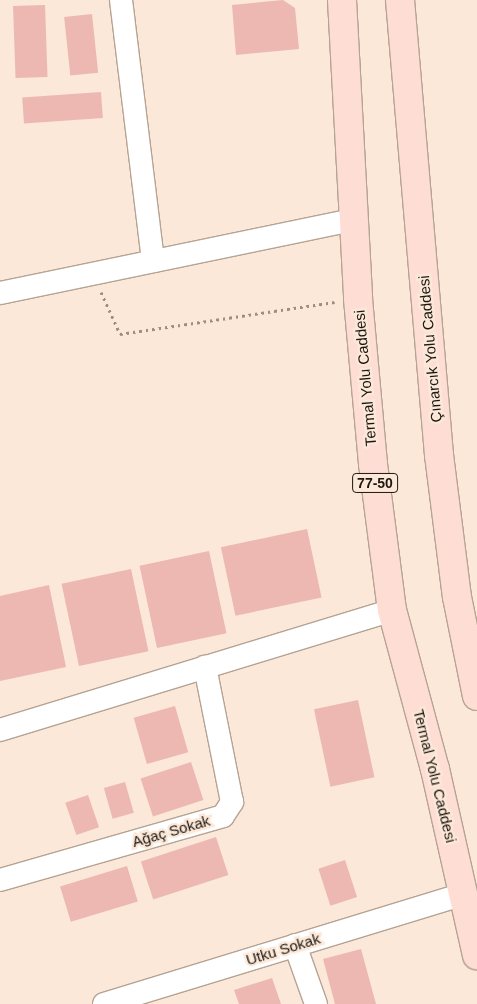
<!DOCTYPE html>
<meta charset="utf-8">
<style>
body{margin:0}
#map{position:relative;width:477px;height:1004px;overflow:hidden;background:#fbe8d8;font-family:Arial,sans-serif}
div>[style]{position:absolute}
.building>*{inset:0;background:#ecb8b1;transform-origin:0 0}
.path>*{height:3px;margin-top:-1.5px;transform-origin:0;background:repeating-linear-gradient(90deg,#9b8e82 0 2.5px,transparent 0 6.5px)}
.roads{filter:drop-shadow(1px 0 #b5a394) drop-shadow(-1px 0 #b5a394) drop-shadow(0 1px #b5a394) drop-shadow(0 -1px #b5a394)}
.street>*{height:22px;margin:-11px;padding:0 11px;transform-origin:11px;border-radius:11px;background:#fff}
.primary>*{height:28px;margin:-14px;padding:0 14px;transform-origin:14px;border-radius:14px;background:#feddd4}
span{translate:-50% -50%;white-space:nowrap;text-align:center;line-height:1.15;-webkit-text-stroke:5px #fbe8d8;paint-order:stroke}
.shield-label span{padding:1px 4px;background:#fbe8d8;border:1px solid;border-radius:4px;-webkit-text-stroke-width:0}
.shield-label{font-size:14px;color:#1d1711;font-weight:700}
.street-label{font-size:15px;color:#1d1711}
</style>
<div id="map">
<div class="building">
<div style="clip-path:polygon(283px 0,295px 8px,299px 49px,236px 55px,232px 5px)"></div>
<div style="left:45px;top:5px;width:72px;height:32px;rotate:88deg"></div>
<div style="left:92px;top:14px;width:59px;height:28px;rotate:84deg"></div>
<div style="left:101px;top:92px;width:26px;height:79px;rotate:86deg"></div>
<div style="left:307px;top:529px;width:70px;height:88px;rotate:78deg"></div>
<div style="left:209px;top:551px;width:84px;height:71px;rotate:78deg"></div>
<div style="left:131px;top:569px;width:84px;height:71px;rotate:78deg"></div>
<div style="clip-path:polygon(49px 585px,66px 667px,0 681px,0 596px)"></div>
<div style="left:358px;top:700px;width:79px;height:45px;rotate:78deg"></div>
<div style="left:175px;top:706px;width:48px;height:43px;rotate:74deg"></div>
<div style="left:191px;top:762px;width:40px;height:53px;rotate:72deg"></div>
<div style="left:125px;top:782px;width:32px;height:22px;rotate:74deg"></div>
<div style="left:88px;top:795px;width:34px;height:24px;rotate:71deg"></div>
<div style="left:216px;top:837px;width:40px;height:79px;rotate:72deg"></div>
<div style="left:345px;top:860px;width:39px;height:28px;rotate:72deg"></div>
<div style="left:127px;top:866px;width:37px;height:70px;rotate:73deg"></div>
<div style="clip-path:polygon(361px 949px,376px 1004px,335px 1004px,323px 959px)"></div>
<div style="clip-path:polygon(272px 978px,281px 1004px,239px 1004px,234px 990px)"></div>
</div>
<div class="path">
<div style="left:101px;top:292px;width:46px;rotate:65.7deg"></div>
<div style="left:120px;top:334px;width:217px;rotate:-8.5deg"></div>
</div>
<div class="roads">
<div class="street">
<div style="left:121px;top:0;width:263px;rotate:83deg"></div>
<div style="left:0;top:293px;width:361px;rotate:-11.7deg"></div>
<div style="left:0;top:730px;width:410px;rotate:-17deg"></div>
<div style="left:0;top:880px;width:232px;rotate:-16deg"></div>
<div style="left:223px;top:816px;width:17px;rotate:-57deg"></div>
<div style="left:232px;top:802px;width:138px;rotate:-101.3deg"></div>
<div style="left:295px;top:945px;width:63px;rotate:70.4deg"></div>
<div style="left:104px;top:1004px;width:375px;rotate:-17deg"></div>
</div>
<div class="primary">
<div style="left:342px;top:0;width:299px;rotate:86.9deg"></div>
<div style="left:358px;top:299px;width:166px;rotate:84.8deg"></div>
<div style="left:373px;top:464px;width:147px;rotate:82.6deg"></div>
<div style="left:392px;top:610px;width:165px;rotate:74.9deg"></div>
<div style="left:435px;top:769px;width:191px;rotate:77.3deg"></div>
<div style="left:400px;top:0;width:457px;rotate:85.1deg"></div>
<div style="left:439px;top:455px;width:143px;rotate:82.8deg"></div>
<div style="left:457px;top:597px;width:101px;rotate:78.6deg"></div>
</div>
</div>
<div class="shield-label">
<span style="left:375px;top:483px">77-50</span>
</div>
<div class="street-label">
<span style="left:430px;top:349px;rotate:-95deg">Çınarcık Yolu Caddesi</span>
<span style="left:365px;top:378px;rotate:-95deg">Termal Yolu Caddesi</span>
<span style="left:435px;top:776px;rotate:76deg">Termal Yolu Caddesi</span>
<span style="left:171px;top:831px;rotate:-16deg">Ağaç Sokak</span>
<span style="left:283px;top:949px;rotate:-17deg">Utku Sokak</span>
</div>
</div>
